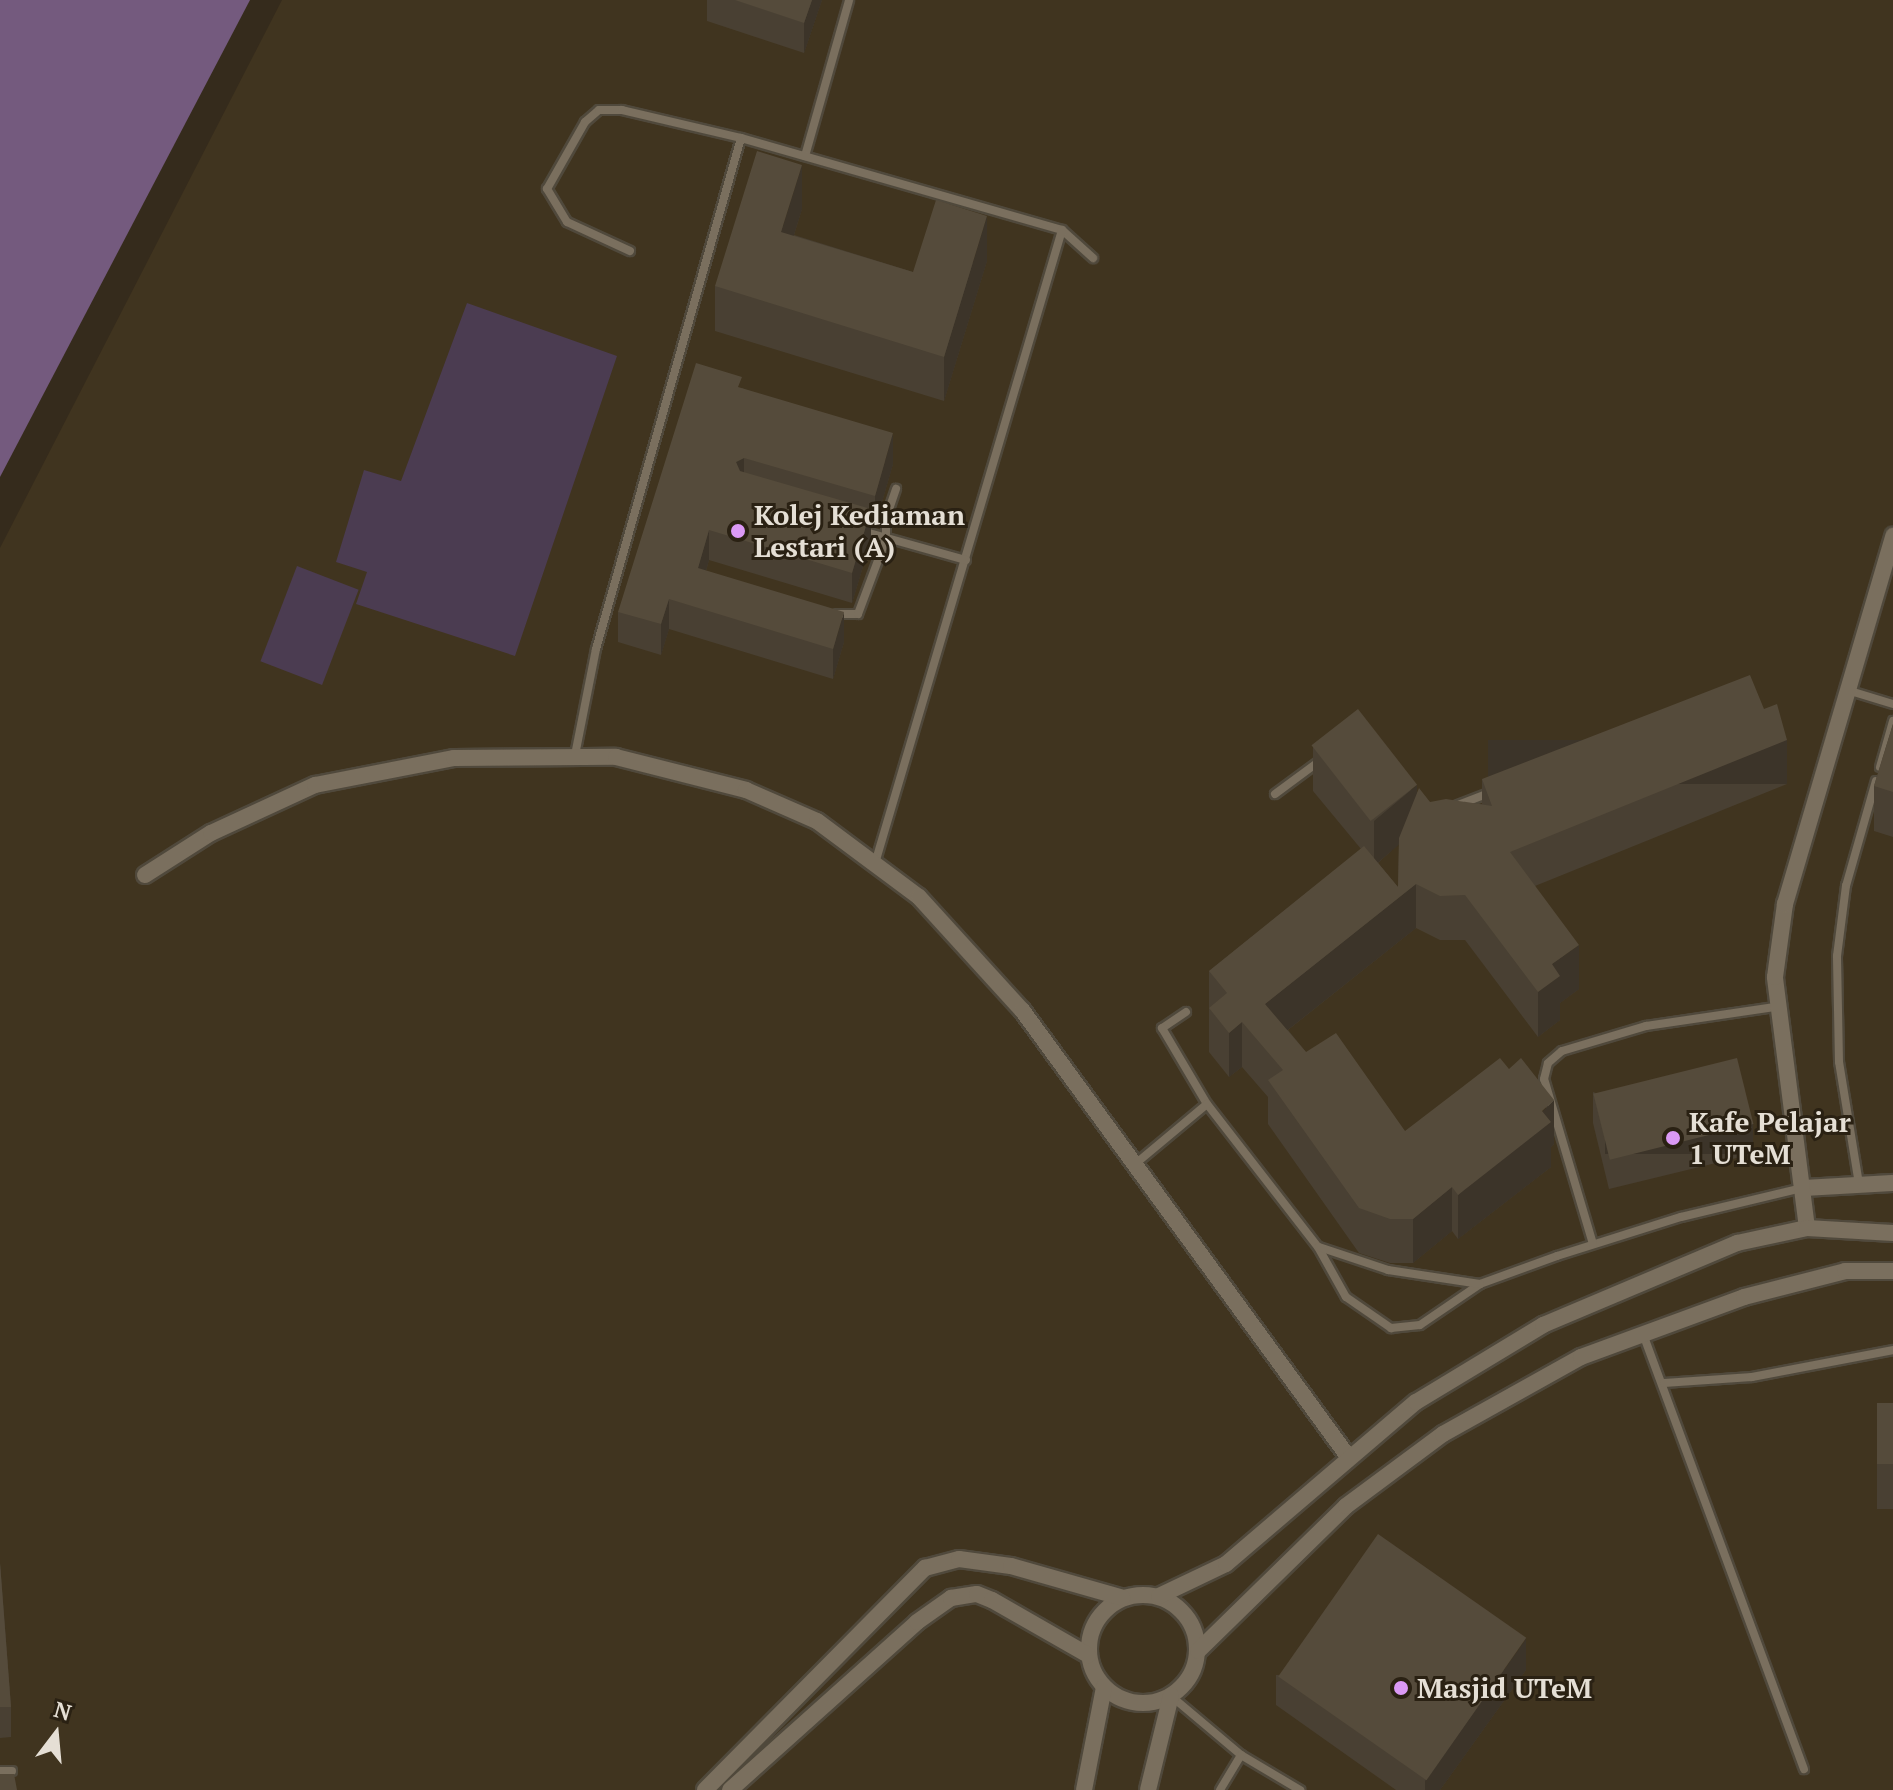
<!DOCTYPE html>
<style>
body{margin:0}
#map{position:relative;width:1893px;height:1790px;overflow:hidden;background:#352b1c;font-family:"PT Serif",serif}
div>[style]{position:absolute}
.built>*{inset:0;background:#40341f}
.green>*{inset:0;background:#4b3c51;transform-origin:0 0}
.forest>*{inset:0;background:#745a7e}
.roads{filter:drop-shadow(2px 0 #50493c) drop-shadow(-2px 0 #50493c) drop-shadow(0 2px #50493c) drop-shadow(0 -2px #50493c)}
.lane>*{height:8px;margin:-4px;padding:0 4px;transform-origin:4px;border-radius:4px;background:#7a6f5e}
.street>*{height:16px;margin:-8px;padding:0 8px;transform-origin:8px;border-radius:8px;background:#7a6f5e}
.street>.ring{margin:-8px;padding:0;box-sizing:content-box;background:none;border:16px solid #7a6f5e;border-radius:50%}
.wall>*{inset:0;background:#494033;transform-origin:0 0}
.shaded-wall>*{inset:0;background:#3c3429;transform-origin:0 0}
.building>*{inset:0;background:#554b3b;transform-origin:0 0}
.dots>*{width:22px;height:22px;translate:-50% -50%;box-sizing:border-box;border:4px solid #2a2113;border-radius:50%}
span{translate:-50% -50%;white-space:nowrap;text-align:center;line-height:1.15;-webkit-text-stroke:6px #2a2113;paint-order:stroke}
.poi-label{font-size:28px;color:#e5dfd5;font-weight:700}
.left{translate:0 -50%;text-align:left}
.north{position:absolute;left:16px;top:1694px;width:80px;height:80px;-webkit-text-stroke:6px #2a2113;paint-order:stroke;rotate:16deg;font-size:22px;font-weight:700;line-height:32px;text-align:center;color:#e5dfd5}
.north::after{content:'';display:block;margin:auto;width:28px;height:36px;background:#e5dfd5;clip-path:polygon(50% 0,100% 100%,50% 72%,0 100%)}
</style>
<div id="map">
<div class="built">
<div style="clip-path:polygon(282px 0,1893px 0,1893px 1790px,0 1790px,0 548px)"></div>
</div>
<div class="green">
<div style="clip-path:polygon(467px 303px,617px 356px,515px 656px,356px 604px,367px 572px,336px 562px,364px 470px,401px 481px)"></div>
<div style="left:297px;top:566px;width:66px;height:102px;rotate:21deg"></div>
</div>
<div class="forest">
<div style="clip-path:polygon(0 0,250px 0,0 477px)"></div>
</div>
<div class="roads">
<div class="lane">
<div style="left:805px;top:156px;width:162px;rotate:-74.2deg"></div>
<div style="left:1062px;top:230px;width:42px;rotate:42.1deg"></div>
<div style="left:630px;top:251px;width:69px;rotate:-155.3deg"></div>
<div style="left:567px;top:222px;width:39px;rotate:-121deg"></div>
<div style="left:547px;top:189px;width:77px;rotate:-60.4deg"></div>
<div style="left:585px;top:122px;width:18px;rotate:-41deg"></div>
<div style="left:599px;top:110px;width:23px"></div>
<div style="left:622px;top:110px;width:122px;rotate:13.2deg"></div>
<div style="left:741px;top:138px;width:334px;rotate:16deg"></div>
<div style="left:1062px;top:230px;width:657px;rotate:106.45deg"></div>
<div style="left:862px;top:531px;width:108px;rotate:15.6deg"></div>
<div style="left:837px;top:614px;width:21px"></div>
<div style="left:858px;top:614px;width:80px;rotate:-69.5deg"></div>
<div style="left:886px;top:539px;width:21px;rotate:-90deg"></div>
<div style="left:886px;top:518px;width:31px;rotate:-71deg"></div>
<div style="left:1847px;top:690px;width:48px;rotate:16.9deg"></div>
<div style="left:575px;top:755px;width:108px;rotate:-78.8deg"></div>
<div style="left:596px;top:649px;width:531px;rotate:-74.16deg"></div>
<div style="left:1880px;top:767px;width:48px;rotate:-74.2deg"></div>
<div style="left:1275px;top:794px;width:57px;rotate:-36.5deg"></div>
<div style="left:1458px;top:805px;width:34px;rotate:-21deg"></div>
<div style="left:1186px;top:1012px;width:29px;rotate:146deg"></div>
<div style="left:1162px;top:1028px;width:88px;rotate:59.4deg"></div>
<div style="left:1207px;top:1104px;width:181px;rotate:52.2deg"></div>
<div style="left:1318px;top:1247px;width:57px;rotate:60.8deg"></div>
<div style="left:1346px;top:1297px;width:55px;rotate:34.6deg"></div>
<div style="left:1391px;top:1328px;width:29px;rotate:-6deg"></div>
<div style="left:1420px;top:1325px;width:73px;rotate:-34.3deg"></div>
<div style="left:1480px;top:1284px;width:82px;rotate:-20deg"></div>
<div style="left:1557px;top:1256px;width:130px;rotate:-17.5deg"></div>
<div style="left:1681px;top:1217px;width:124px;rotate:-13.5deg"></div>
<div style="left:1134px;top:1165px;width:95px;rotate:-39.9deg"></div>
<div style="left:1859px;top:1184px;width:124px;rotate:-99.3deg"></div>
<div style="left:1839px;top:1062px;width:106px;rotate:-91.1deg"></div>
<div style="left:1837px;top:956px;width:71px;rotate:-82.7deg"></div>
<div style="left:1846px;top:886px;width:109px;rotate:-74.1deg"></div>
<div style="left:1593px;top:1244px;width:172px;rotate:-106.5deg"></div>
<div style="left:1544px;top:1079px;width:16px;rotate:-76deg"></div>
<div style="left:1548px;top:1063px;width:18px;rotate:-41deg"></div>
<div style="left:1562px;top:1051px;width:88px;rotate:-16.6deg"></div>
<div style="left:1646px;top:1026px;width:130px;rotate:-8.4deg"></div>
<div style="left:1319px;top:1247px;width:73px;rotate:18.4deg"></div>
<div style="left:1388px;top:1270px;width:93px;rotate:8.7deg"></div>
<div style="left:1643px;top:1334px;width:464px;rotate:69.7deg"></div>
<div style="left:1664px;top:1383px;width:88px;rotate:-3.9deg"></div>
<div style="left:1752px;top:1377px;width:144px;rotate:-10.8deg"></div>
<div style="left:1171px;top:1696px;width:92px;rotate:40.1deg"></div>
<div style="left:1241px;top:1755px;width:69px;rotate:30.7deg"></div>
<div style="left:0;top:1771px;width:12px"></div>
<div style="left:1220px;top:1790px;width:41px;rotate:-59deg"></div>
</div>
<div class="street">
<div style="left:145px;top:875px;width:78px;rotate:-32.5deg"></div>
<div style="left:211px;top:833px;width:115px;rotate:-24.8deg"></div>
<div style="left:315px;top:785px;width:142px;rotate:-11deg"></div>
<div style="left:454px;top:758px;width:162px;rotate:-0.4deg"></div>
<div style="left:616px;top:757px;width:134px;rotate:14.2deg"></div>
<div style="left:746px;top:790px;width:77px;rotate:23.6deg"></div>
<div style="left:817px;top:821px;width:127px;rotate:36.7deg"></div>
<div style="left:919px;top:897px;width:153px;rotate:47.7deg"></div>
<div style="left:1022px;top:1010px;width:551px;rotate:53.86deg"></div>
<div style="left:1803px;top:1188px;width:90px;rotate:-3.2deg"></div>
<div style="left:1807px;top:1228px;width:253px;rotate:-97.3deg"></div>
<div style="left:1775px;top:977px;width:74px;rotate:-82.2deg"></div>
<div style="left:1785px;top:904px;width:384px;rotate:-73.6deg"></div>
<div class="ring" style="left:1089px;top:1595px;width:92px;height:92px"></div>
<div style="left:1159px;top:1596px;width:74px;rotate:-25.5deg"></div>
<div style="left:1226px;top:1564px;width:250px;rotate:-40.5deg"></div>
<div style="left:1416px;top:1402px;width:149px;rotate:-31.2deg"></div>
<div style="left:1543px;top:1325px;width:211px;rotate:-22.9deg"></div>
<div style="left:1737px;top:1243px;width:72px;rotate:-12.1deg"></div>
<div style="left:1807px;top:1228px;width:86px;rotate:3.3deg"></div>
<div style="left:1198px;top:1651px;width:207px;rotate:-44.4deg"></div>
<div style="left:1346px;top:1506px;width:121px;rotate:-36.6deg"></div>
<div style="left:1443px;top:1434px;width:158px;rotate:-29.2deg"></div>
<div style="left:1581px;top:1357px;width:174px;rotate:-20.2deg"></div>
<div style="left:1744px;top:1297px;width:104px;rotate:-14.4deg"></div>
<div style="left:1845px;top:1271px;width:48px"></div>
<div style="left:705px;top:1790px;width:313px;rotate:-45.3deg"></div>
<div style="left:925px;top:1568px;width:35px;rotate:-15deg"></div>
<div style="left:959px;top:1559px;width:52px;rotate:7.7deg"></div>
<div style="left:1011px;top:1566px;width:116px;rotate:15.9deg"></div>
<div style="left:730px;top:1790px;width:251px;rotate:-41.9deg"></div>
<div style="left:917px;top:1622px;width:42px;rotate:-35.2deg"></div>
<div style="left:951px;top:1598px;width:26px;rotate:-9deg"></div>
<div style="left:977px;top:1594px;width:16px;rotate:22deg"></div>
<div style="left:992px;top:1600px;width:111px;rotate:29.8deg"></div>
<div style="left:1084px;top:1790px;width:105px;rotate:-79deg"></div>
<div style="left:1148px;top:1790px;width:97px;rotate:-76.3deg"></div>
</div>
</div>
<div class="wall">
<div style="clip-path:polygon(707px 0,822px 0,804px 53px,707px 21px)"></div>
<div style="clip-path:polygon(802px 209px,794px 235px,913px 272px,987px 261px,944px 401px,715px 331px,715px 286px)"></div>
<div style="clip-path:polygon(742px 388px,893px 464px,875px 526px,871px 525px,871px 540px,852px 603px,709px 560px,706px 571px,844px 642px,833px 679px,669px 629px,661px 655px,618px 642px,618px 612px)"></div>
<div style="clip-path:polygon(1893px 724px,1893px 837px,1874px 831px,1874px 786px)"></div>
<div style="clip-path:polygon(evenodd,1313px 747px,1417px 792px,1430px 802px,1482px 804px,1482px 779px,1787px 784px,1535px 886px,1579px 989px,1560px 1003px,1560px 1020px,1538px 1037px,1465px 940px,1440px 940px,1416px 928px,1288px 1030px,1306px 1052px,1405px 1131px,1554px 1144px,1551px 1147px,1551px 1167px,1458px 1239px,1452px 1231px,1413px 1263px,1390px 1263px,1359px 1253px,1268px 1124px,1268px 1097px,1242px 1067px,1229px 1077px,1209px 1052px,1209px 971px,1361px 849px,1313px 791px,1313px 747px,1399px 844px,1398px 887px,1378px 863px,1399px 844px)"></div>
<div style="clip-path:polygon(1593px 1092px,1753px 1154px,1609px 1189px,1593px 1123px)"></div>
<div style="left:1877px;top:1403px;width:16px;height:106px"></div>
<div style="clip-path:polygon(0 1563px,11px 1707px,11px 1737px,0 1738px)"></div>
<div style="clip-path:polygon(1526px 1670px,1440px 1790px,1396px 1790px,1276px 1705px,1276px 1675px)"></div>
</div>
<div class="shaded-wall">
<div style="clip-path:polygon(812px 0,822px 0,804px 53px,804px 23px)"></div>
<div style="clip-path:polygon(802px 165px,802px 209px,781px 276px,781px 232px)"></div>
<div style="clip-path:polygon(987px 216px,987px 261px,944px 401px,944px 357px)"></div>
<div style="clip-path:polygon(893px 433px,893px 464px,875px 526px,875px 496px)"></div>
<div style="clip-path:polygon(744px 458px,744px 488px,736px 462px)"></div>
<div style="clip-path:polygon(871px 509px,871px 540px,852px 603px,852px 573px)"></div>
<div style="clip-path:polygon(709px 530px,709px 560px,698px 598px,698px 568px)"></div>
<div style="clip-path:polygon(669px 599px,669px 629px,661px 655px,661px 624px)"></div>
<div style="clip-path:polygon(844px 612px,844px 642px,833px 679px,833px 649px)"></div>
<div style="left:1787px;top:740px;width:44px;height:299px;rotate:90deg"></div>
<div style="clip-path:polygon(1417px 785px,1417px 829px,1374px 866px,1374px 821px)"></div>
<div style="clip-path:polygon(1416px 884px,1416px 928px,1265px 1048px,1265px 1004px)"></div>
<div style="clip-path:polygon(1579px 945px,1579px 989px,1560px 1003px,1560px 1020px,1538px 1037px,1538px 992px,1552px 964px)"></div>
<div style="clip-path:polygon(1242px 1022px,1242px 1067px,1229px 1077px,1229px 1033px)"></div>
<div style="clip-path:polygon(1554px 1100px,1554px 1144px,1551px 1147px,1551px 1167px,1458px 1239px,1458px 1195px)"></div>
<div style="left:1753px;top:1124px;width:30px;height:148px;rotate:90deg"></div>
<div style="clip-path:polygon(1452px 1187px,1452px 1231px,1413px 1263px,1413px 1219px)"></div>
<div style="clip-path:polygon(1526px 1639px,1526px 1670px,1440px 1790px,1425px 1790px,1425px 1781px)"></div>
</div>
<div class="building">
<div style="clip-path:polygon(735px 0,812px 0,804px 23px)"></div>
<div style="clip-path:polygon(757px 151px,802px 165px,781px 232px,913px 272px,936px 200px,987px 216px,944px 357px,715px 286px)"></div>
<div style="clip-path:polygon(696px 363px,742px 377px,738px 387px,893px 433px,875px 496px,744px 458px,736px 462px,740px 471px,871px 509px,852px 573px,709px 530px,698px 568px,844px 612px,833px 649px,669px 599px,661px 624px,618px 612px)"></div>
<div style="clip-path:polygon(1750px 675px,1764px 709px,1777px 704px,1787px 740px,1510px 852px,1579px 945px,1552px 964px,1560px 976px,1538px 992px,1465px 895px,1440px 896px,1416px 884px,1265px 1004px,1306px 1052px,1336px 1033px,1405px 1131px,1500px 1058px,1509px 1069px,1521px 1058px,1554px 1100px,1542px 1111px,1551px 1122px,1458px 1195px,1452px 1187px,1413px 1219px,1390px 1219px,1359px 1208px,1268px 1080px,1283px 1070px,1242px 1022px,1229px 1033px,1209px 1008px,1227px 993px,1209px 971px,1364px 846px,1398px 887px,1399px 838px,1419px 788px,1430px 802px,1446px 799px,1492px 806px,1482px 779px)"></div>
<div style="left:1358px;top:709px;width:96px;height:59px;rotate:52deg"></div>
<div style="clip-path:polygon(1893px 724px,1893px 792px,1874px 786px)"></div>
<div style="left:1737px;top:1058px;width:68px;height:148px;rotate:76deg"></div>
<div style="left:1877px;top:1403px;width:16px;height:61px"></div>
<div style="left:1378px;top:1534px;width:181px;height:174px;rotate:35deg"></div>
<div style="clip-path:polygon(0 1563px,11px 1707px,0 1707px)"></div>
<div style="clip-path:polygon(0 1774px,14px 1774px,17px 1790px,0 1790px)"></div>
</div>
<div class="dots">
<div style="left:738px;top:531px;background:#db99f5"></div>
<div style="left:1673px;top:1138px;background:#db99f5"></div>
<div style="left:1401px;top:1688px;background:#db99f5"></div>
</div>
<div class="poi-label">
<span class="left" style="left:754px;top:531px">Kolej Kediaman<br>Lestari (A)</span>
<span class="left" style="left:1689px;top:1138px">Kafe Pelajar<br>1 UTeM</span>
<span class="left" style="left:1417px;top:1688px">Masjid UTeM</span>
</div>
<div class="north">N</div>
</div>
